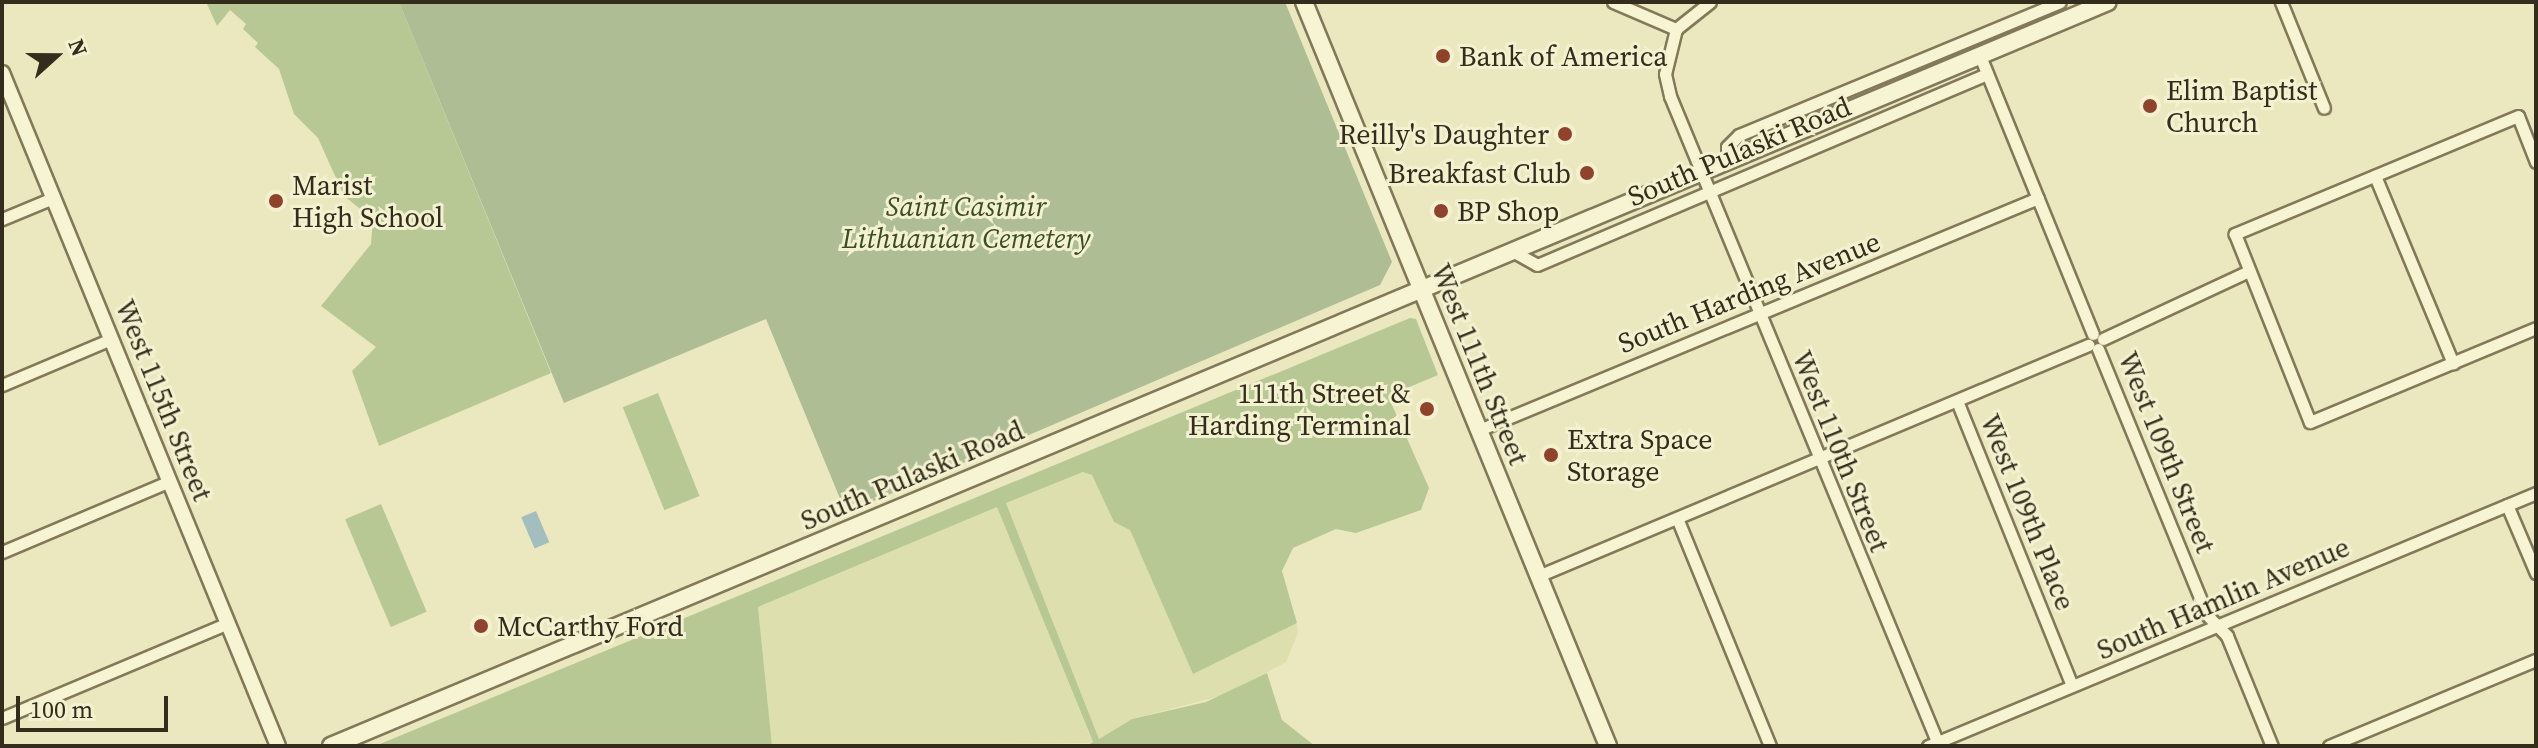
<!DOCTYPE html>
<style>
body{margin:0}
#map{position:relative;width:2538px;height:748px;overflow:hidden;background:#ebe8c0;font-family:"Source Serif 4",serif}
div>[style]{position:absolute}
.farmland>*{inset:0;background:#dde0ae}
.green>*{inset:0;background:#b7c895;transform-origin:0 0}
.cemetery>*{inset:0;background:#afbd94}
.water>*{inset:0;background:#a3bebc;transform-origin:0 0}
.roads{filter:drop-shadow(2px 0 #837959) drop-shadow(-2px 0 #837959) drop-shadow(0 2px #837959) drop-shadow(0 -2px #837959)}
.minor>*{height:11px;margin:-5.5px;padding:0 5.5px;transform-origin:5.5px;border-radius:5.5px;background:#f7f4d3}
.tertiary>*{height:14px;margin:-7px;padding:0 7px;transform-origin:7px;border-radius:7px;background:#f7f4d3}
.secondary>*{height:16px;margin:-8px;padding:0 8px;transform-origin:8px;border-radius:8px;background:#f7f4d3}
.dots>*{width:22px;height:22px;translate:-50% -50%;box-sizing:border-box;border:4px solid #f3f1d0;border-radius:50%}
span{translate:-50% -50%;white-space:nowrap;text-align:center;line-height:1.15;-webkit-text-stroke:6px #f3f1d0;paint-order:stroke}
.poi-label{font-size:28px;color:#342d1d}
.left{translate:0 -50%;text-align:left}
.right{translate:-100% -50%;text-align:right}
.street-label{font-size:28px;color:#342d1d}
.park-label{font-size:28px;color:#3b4f25;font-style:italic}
.frame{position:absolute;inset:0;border:4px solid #342d1d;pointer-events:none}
.north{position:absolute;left:16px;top:16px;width:80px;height:80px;-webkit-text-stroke:6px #f3f1d0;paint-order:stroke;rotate:69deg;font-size:22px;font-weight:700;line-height:32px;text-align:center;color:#342d1d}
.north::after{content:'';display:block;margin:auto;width:28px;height:36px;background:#342d1d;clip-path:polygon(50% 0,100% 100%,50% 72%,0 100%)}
.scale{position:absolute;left:16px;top:696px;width:152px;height:36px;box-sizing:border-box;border:4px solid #342d1d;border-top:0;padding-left:10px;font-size:24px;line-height:28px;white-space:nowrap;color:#342d1d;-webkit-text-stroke:6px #f3f1d0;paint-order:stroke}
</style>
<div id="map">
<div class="farmland">
<div style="clip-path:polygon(1083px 472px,1092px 475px,1130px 530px,1193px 673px,1297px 623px,1298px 633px,1286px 662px,1228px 694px,1132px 719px,1099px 739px,1006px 503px)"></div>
<div style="clip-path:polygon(997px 506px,1093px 743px,772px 746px,758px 607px)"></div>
</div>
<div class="green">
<div style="clip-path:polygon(206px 2px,399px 2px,551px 373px,379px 446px,352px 371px,376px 347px,321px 306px,371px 244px,373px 219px,344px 196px,318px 138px,294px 114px,279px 69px,255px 47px,258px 43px,243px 29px,246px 24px,230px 10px,217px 26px)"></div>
<div style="clip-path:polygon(1410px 318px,1416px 319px,1438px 375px,1388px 396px,1429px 488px,1421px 510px,1356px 533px,1336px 529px,1293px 548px,1282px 571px,1297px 623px,1193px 674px,1130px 530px,1114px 522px,1092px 475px,1083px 472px,1006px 503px,1099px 739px,1132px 719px,1206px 702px,1267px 673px,1282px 720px,1315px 746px,1087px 746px,1093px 742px,997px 507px,758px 607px,772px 746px,375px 746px)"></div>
<div style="left:658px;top:393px;width:111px;height:38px;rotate:68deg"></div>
<div style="left:381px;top:504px;width:117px;height:39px;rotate:67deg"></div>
</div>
<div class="cemetery">
<div style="clip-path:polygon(399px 2px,1285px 2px,1392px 262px,1380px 285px,846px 513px,766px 319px,564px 403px)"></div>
</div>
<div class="water">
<div style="left:536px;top:511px;width:34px;height:16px;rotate:67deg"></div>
</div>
<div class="roads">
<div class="minor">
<div style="left:1613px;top:2px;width:69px;rotate:23.2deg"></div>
<div style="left:1710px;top:2px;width:43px;rotate:141.5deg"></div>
<div style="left:1676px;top:29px;width:46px;rotate:103.7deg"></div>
<div style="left:1665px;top:74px;width:23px;rotate:77deg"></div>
<div style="left:1670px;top:96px;width:703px;rotate:67.52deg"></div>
<div style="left:2281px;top:2px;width:114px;rotate:67.9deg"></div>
<div style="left:1980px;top:56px;width:300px;rotate:67.9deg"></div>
<div style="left:1728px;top:162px;width:15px;rotate:-94deg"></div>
<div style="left:1727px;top:147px;width:17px;rotate:-45deg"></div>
<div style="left:1739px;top:135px;width:347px;rotate:-22.5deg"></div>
<div style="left:2536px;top:162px;width:49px;rotate:-111.4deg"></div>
<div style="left:2518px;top:116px;width:307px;rotate:157.4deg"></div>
<div style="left:2235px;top:234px;width:202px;rotate:68.3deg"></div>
<div style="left:2310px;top:422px;width:245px;rotate:-22.6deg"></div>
<div style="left:2375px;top:176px;width:203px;rotate:67.4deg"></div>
<div style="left:2px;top:219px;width:55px;rotate:-22.4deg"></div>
<div style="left:1514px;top:252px;width:26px;rotate:29deg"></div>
<div style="left:1537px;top:265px;width:489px;rotate:-23deg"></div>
<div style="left:2103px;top:339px;width:161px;rotate:-25deg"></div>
<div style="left:2098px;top:349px;width:287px;rotate:67.7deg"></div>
<div style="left:2207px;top:615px;width:29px;rotate:46deg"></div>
<div style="left:2227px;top:636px;width:119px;rotate:67.8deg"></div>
<div style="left:2px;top:385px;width:118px;rotate:-22.9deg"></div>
<div style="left:1957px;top:401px;width:307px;rotate:68deg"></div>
<div style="left:1479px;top:430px;width:605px;rotate:-22.54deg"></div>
<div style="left:2507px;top:505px;width:74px;rotate:66.9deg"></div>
<div style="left:1677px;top:518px;width:246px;rotate:67.8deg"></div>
<div style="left:2px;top:552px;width:182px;rotate:-22.9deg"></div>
<div style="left:1538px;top:576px;width:597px;rotate:-22.78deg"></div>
<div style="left:2px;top:718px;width:245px;rotate:-22.8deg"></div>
<div style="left:1928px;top:746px;width:659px;rotate:-22.59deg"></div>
<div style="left:2329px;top:746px;width:224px;rotate:-22.6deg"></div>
</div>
<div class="tertiary">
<div style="left:2px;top:73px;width:727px;rotate:67.7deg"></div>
</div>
<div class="secondary">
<div style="left:1304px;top:2px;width:804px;rotate:67.77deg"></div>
<div style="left:331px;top:746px;width:1926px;rotate:-22.72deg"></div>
</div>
</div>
<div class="dots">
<div style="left:1443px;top:56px;background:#8f432c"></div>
<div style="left:2150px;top:106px;background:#8f432c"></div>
<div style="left:1565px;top:134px;background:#8f432c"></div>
<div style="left:1587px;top:173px;background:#8f432c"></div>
<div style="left:276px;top:201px;background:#8f432c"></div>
<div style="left:1441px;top:211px;background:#8f432c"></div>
<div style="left:1427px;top:409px;background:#8f432c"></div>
<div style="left:1551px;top:455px;background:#8f432c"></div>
<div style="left:481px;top:626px;background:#8f432c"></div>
</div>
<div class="poi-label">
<span class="left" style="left:1459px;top:56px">Bank of America</span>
<span class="left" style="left:2166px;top:106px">Elim Baptist<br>Church</span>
<span class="right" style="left:1549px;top:134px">Reilly's Daughter</span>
<span class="right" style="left:1571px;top:173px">Breakfast Club</span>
<span class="left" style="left:292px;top:201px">Marist<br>High School</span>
<span class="left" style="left:1457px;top:211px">BP Shop</span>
<span class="right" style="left:1411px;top:409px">111th Street &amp;<br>Harding Terminal</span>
<span class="left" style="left:1567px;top:455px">Extra Space<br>Storage</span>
<span class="left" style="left:497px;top:626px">McCarthy Ford</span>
</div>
<div class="street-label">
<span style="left:1739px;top:151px;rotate:-23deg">South Pulaski Road</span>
<span style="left:1749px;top:292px;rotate:-22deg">South Harding Avenue</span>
<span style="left:1480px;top:364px;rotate:68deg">West 111th Street</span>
<span style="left:164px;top:400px;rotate:68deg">West 115th Street</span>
<span style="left:1841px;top:451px;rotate:68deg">West 110th Street</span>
<span style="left:2167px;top:452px;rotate:68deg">West 109th Street</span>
<span style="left:912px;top:475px;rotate:-23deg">South Pulaski Road</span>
<span style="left:2028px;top:512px;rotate:68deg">West 109th Place</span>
<span style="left:2223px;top:598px;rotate:-23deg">South Hamlin Avenue</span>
</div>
<div class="park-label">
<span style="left:966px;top:222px">Saint Casimir<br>Lithuanian Cemetery</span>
</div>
<div class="frame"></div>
<div class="north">N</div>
<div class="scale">100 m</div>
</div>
